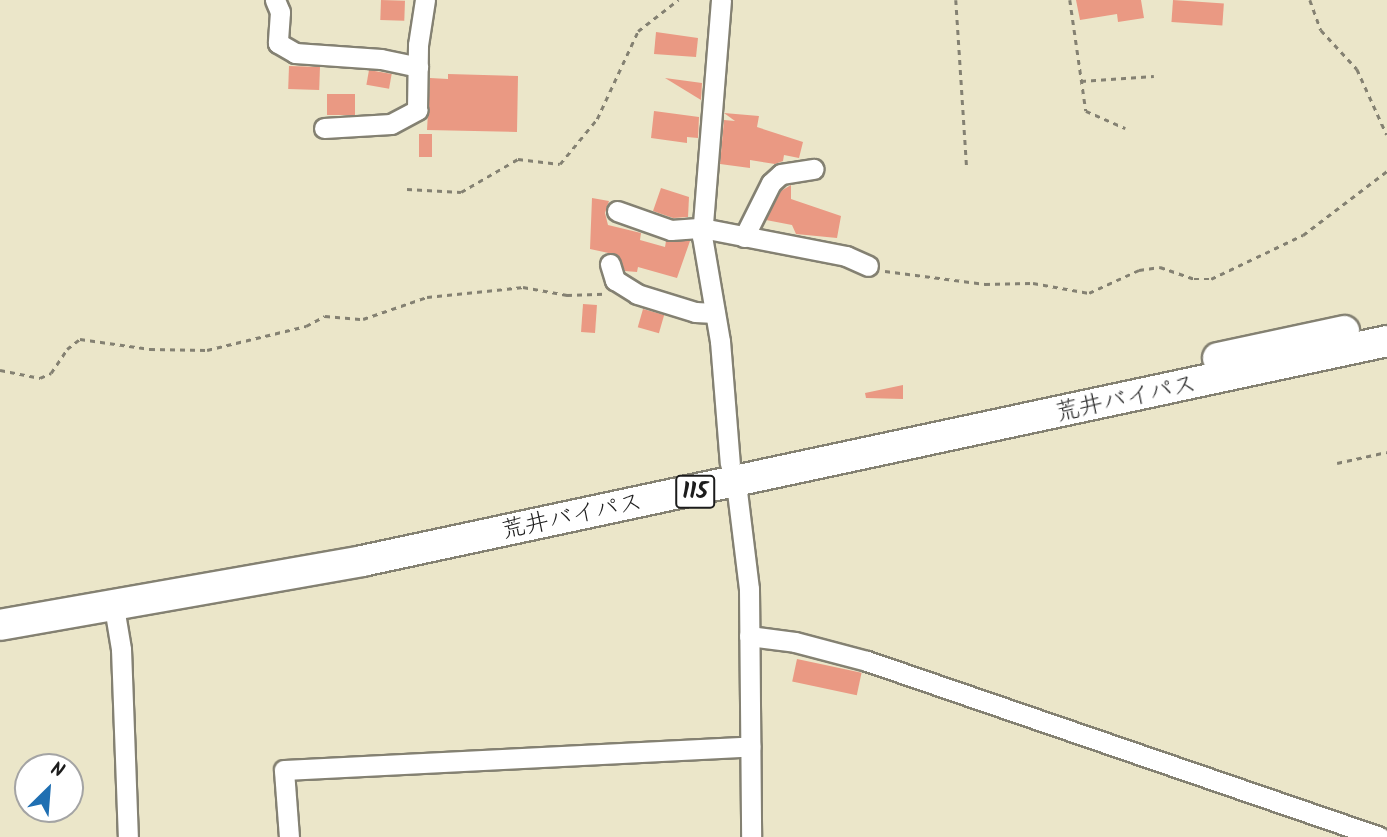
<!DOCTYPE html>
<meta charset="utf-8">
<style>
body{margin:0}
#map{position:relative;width:1387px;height:837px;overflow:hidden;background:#ebe6c9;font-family:Kalam,"Klee One",sans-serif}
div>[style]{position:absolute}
.building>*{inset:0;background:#ea9983;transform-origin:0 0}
.path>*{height:2.5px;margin-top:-1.25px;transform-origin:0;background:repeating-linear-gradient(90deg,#848172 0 5px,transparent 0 10px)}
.roads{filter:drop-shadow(2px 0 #848172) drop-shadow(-2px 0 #848172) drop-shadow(0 2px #848172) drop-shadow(0 -2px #848172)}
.minor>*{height:19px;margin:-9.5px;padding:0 9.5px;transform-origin:9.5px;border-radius:9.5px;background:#fff}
.highway>*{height:30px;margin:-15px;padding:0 15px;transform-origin:15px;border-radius:15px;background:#fff}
span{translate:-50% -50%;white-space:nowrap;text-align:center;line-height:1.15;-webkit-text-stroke:5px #fff;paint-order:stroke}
.shield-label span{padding:2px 5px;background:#fff;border:2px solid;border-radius:5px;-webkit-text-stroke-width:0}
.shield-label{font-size:23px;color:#1c1c1c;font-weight:700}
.street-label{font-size:24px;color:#1c1c1c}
.north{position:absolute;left:14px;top:753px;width:70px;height:70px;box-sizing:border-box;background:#fff;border:2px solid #a4a4a4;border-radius:50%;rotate:25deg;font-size:19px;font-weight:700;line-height:28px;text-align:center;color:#1c1c1c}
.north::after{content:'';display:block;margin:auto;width:24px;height:32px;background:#1f6fb2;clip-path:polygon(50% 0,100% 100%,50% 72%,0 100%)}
</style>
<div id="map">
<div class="building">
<div style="left:381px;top:0;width:24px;height:20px;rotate:2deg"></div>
<div style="clip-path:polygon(1076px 0,1141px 0,1144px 18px,1118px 22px,1117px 14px,1080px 20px)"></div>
<div style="left:1173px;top:0;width:51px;height:22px;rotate:4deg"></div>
<div style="clip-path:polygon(656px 32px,698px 38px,696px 57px,654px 54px)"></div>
<div style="left:289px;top:66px;width:31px;height:23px;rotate:2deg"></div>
<div style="left:369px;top:70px;width:23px;height:15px;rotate:10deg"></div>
<div style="clip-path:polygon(448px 74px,518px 76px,517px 132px,427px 130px,430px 78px,448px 79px)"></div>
<div style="clip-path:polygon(665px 78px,702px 83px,701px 100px)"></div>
<div style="left:327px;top:94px;width:28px;height:21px"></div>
<div style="clip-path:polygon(654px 111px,699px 117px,698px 138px,687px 137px,687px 143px,651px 138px)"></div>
<div style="clip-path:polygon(724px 113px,759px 116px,757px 127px,803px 142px,799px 158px,784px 155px,783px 161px,775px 164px,750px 160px,750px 168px,720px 164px,724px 120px,735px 121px)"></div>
<div style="left:419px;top:134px;width:13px;height:23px"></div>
<div style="clip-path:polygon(791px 185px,791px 199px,841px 216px,837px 238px,796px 234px,792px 225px,766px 220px,781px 191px)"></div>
<div style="clip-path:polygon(661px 188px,689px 197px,688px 217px,673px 218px,653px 211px)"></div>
<div style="clip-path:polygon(592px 198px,609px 201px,605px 213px,608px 225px,641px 233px,640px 240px,665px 247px,666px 241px,690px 241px,677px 278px,638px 267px,637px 272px,625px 271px,618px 255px,590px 249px)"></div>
<div style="left:583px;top:304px;width:14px;height:28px;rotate:4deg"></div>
<div style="left:643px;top:309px;width:22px;height:19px;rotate:16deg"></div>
<div style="clip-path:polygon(903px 385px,903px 399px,866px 398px,865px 393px)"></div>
<div style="left:797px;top:659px;width:66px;height:23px;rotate:12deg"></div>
</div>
<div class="path">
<div style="left:956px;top:0;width:169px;rotate:86.3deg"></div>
<div style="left:1070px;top:0;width:112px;rotate:81.8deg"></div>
<div style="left:1086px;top:111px;width:43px;rotate:23.6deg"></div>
<div style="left:1310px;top:0;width:32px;rotate:70deg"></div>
<div style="left:1321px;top:30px;width:53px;rotate:47.3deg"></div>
<div style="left:1357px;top:69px;width:72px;rotate:65.6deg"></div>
<div style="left:1081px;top:81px;width:73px;rotate:-3.9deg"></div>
<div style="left:407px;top:189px;width:54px;rotate:3.2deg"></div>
<div style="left:461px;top:192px;width:66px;rotate:-30.1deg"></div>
<div style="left:518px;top:159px;width:42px;rotate:6.8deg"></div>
<div style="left:560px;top:164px;width:58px;rotate:-50.6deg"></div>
<div style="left:597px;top:119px;width:97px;rotate:-65deg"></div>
<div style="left:638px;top:31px;width:51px;rotate:-37.8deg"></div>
<div style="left:885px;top:271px;width:101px;rotate:7.4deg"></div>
<div style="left:985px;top:284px;width:48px;rotate:-1.2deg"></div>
<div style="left:1033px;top:283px;width:57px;rotate:10.1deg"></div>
<div style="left:1089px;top:293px;width:55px;rotate:-24.7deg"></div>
<div style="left:1139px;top:270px;width:21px;rotate:-8deg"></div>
<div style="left:1160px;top:267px;width:36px;rotate:19deg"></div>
<div style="left:1194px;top:279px;width:17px"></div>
<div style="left:1211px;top:279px;width:102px;rotate:-25.6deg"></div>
<div style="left:1303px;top:235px;width:106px;rotate:-37.3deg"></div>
<div style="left:0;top:370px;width:41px;rotate:11.3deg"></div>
<div style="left:40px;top:378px;width:12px;rotate:-24deg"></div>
<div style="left:51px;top:373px;width:29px;rotate:-56deg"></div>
<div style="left:67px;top:349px;width:16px;rotate:-38deg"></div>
<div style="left:80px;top:339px;width:71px;rotate:8.1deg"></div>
<div style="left:150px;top:349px;width:57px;rotate:1deg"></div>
<div style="left:207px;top:350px;width:102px;rotate:-13.6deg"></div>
<div style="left:306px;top:326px;width:21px;rotate:-28deg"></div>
<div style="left:325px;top:316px;width:38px;rotate:5deg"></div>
<div style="left:363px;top:319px;width:68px;rotate:-19deg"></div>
<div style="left:427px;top:297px;width:97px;rotate:-5.9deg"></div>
<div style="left:523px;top:287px;width:45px;rotate:10.3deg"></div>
<div style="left:567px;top:295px;width:37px;rotate:-2deg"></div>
<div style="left:1337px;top:463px;width:51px;rotate:-12.4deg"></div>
</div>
<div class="roads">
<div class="minor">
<div style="left:275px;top:0;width:13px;rotate:67deg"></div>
<div style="left:280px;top:12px;width:31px;rotate:94deg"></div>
<div style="left:278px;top:43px;width:20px;rotate:30deg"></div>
<div style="left:295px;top:53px;width:86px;rotate:4deg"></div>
<div style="left:381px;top:59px;width:38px;rotate:12deg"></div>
<div style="left:721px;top:0;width:237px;rotate:94.6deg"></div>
<div style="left:702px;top:236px;width:107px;rotate:80.3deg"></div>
<div style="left:720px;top:341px;width:123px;rotate:85.4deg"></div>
<div style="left:324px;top:128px;width:67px;rotate:-3.4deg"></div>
<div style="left:391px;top:124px;width:30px;rotate:-28deg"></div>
<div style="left:417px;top:110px;width:65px;rotate:-89.1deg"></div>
<div style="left:418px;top:45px;width:46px;rotate:-81.2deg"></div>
<div style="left:617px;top:211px;width:57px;rotate:19.4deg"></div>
<div style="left:671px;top:230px;width:31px;rotate:-4deg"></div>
<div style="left:702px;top:228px;width:147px;rotate:11deg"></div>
<div style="left:846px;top:256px;width:24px;rotate:24deg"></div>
<div style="left:744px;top:237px;width:60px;rotate:-63.4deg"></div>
<div style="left:771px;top:183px;width:13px;rotate:-42deg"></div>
<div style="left:781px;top:174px;width:33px;rotate:-9deg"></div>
<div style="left:610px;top:264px;width:17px;rotate:73deg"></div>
<div style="left:615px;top:280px;width:26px;rotate:32deg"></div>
<div style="left:637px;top:294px;width:61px;rotate:17.2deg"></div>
<div style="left:695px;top:312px;width:20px;rotate:3deg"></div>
<div style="left:736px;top:483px;width:107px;rotate:83deg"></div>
<div style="left:749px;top:589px;width:248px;rotate:89.5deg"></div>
<div style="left:114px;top:607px;width:43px;rotate:80.5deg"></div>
<div style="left:121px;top:649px;width:188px;rotate:87.9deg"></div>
<div style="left:749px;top:636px;width:46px;rotate:7.4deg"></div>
<div style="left:795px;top:642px;width:74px;rotate:14.8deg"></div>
<div style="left:867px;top:661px;width:542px;rotate:18.94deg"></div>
<div style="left:289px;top:837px;width:67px;rotate:-94.3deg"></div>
<div style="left:284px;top:770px;width:467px;rotate:-2.9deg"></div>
</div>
<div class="highway">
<div style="left:1218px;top:358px;width:129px;rotate:-12.1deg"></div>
<div style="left:0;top:625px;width:368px;rotate:-10deg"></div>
<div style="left:362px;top:561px;width:1048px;rotate:-12.11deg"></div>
</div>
</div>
<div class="shield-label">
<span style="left:695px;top:492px">115</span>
</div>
<div class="street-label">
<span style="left:1126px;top:399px;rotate:-12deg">荒井バイパス</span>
<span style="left:572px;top:517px;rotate:-12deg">荒井バイパス</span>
</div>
<div class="north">N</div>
</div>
